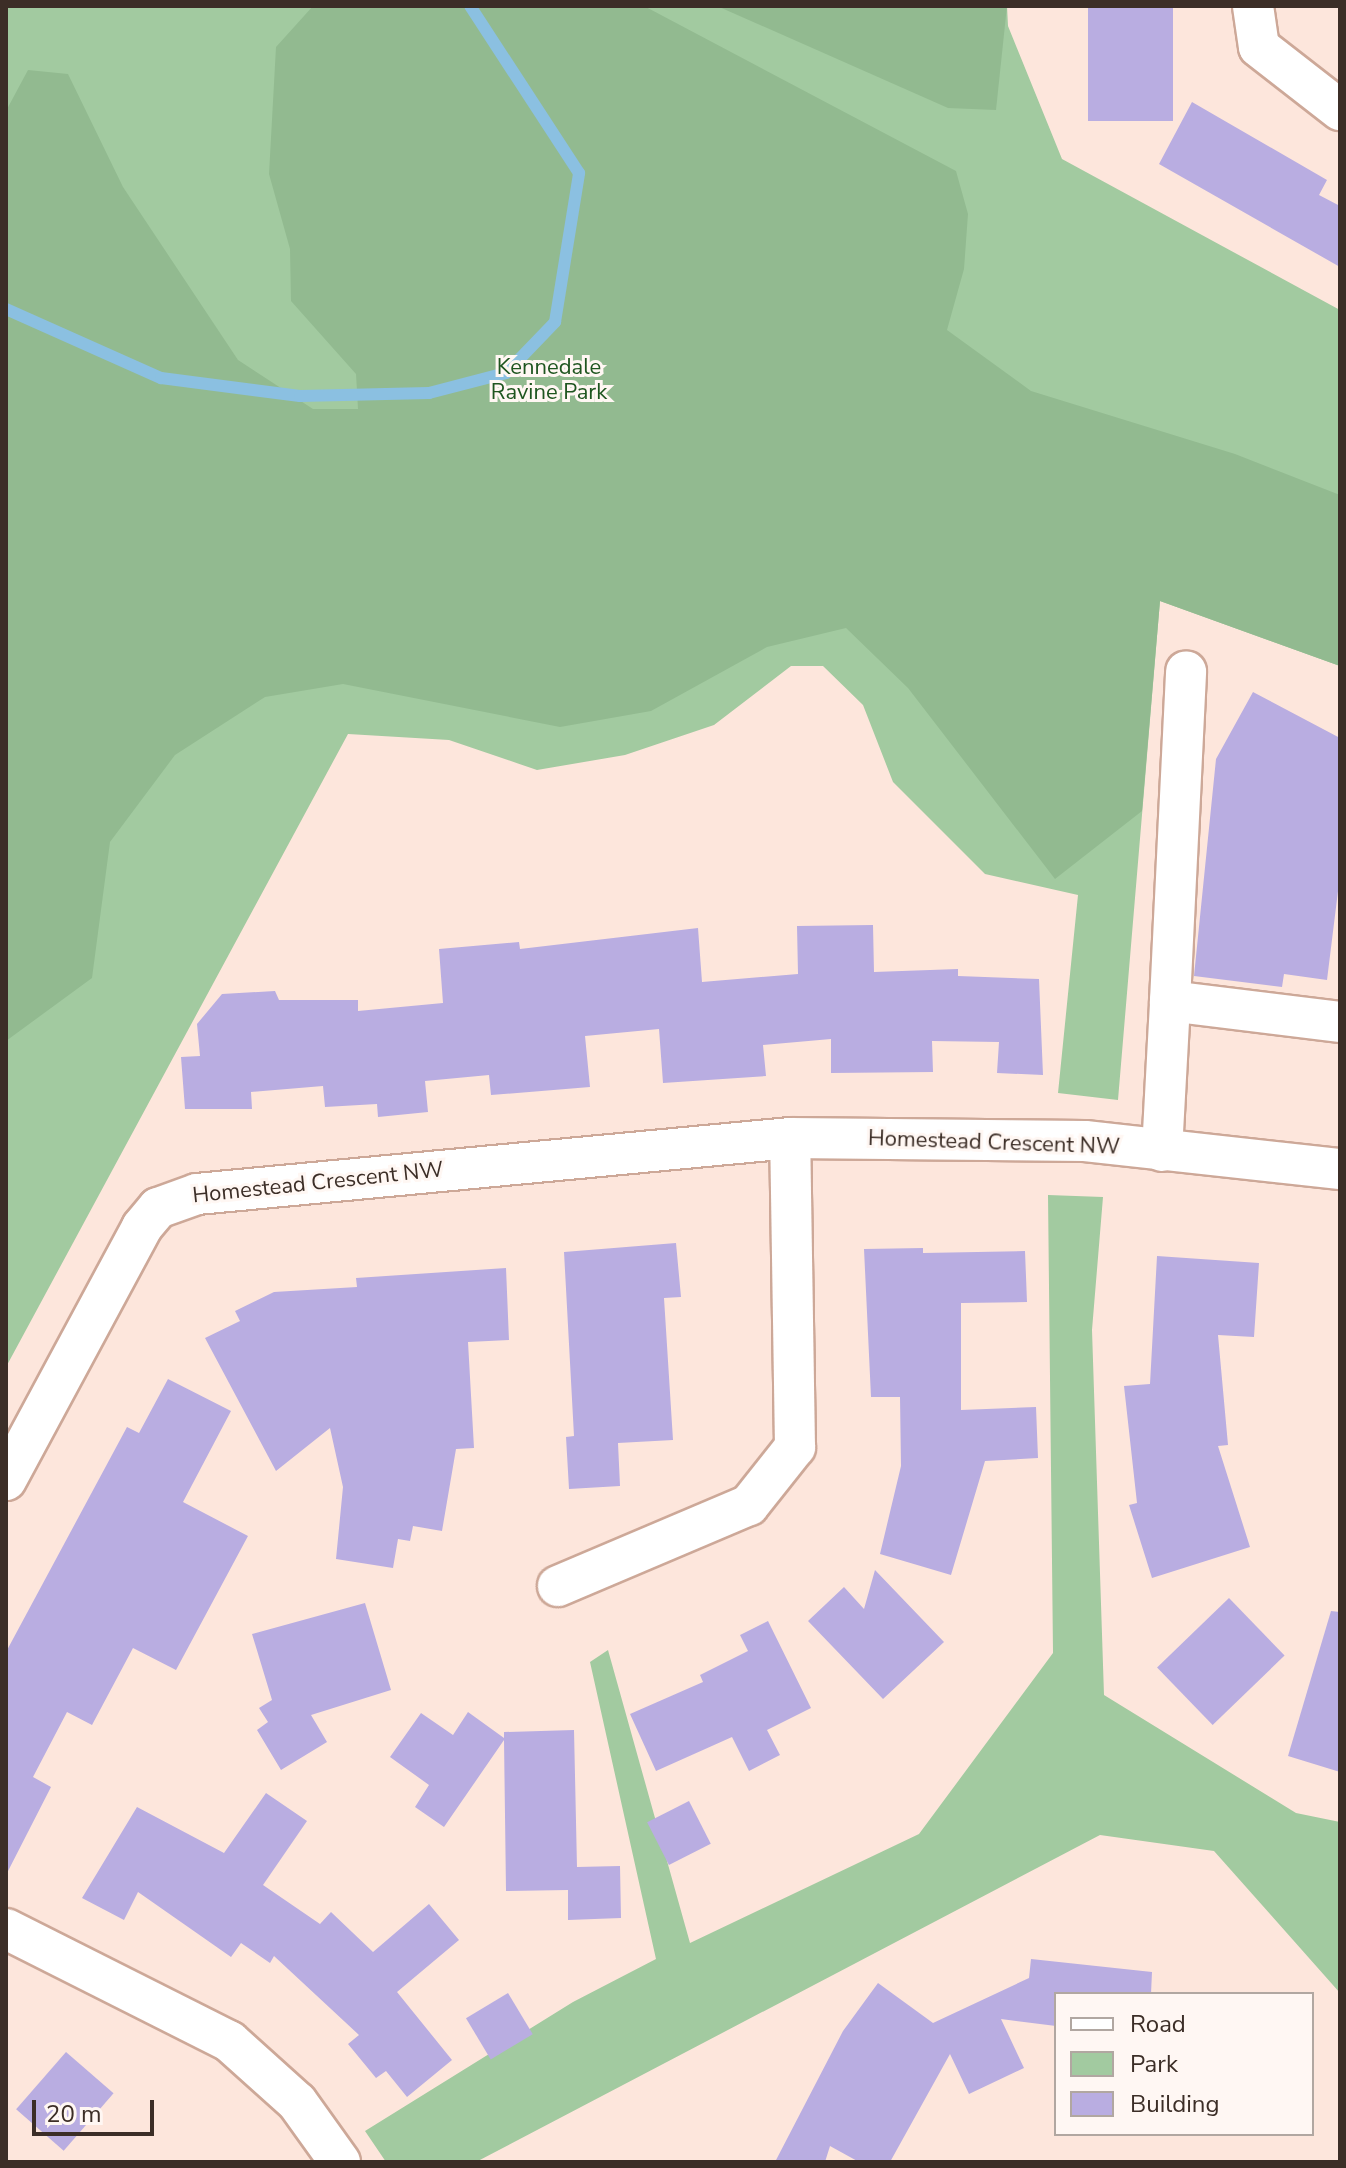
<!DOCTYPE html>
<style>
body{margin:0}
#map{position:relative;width:1346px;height:2168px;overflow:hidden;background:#fde6dc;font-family:"Nunito Sans",sans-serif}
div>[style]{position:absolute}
.green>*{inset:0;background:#a2caa0}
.forest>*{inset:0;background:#92ba90}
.stream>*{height:12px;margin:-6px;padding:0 6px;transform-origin:6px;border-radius:6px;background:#8bc0e1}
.building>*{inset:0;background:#b9ade1;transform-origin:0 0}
.roads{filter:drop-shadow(2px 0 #cda898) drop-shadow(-2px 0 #cda898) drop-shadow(0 2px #cda898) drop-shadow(0 -2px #cda898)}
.minor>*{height:40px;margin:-20px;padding:0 20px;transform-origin:20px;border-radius:20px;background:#fff}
span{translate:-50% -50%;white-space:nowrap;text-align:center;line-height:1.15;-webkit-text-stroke:6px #fff7f3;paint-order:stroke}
.park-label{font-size:22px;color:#1e551f}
.street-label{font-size:22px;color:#3c2e27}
.frame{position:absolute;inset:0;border:8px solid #3c2e27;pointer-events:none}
.legend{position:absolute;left:1054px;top:1992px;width:260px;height:144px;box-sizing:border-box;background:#fff7f3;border:2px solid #b1a7a1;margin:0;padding:10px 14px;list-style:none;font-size:24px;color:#3c2e27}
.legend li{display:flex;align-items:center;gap:16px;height:40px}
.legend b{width:40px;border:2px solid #b1a7a1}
.scale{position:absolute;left:32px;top:2100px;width:122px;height:36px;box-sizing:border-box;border:4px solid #3c2e27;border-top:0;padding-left:10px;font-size:24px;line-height:28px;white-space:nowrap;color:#3c2e27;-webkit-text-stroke:6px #fff7f3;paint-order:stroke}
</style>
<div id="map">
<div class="green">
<div style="clip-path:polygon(6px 6px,1007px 6px,1008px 26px,1062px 159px,1340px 310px,1340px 666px,1160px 601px,1118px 1100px,1058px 1093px,1078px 895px,985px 874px,893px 782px,863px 705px,823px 666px,791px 666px,714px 725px,625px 755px,537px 770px,449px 740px,348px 734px,6px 1367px)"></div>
<div style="clip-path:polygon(1048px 1195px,1103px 1197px,1092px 1330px,1104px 1695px,1296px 1813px,1340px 1822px,1340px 1993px,1214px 1851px,1100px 1835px,476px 2162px,386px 2162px,365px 2131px,573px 2002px,656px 1959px,590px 1662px,608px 1650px,690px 1943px,919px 1834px,1053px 1653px)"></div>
</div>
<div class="forest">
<div style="clip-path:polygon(313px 6px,644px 6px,956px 171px,968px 214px,964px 269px,947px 330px,1031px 391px,1235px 454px,1340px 495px,1340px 666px,1160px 601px,1142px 811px,1055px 879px,908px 688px,846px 628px,767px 647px,651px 711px,560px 727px,343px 684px,265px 697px,175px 755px,110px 842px,92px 978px,6px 1041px,6px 111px,28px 70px,68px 74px,123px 187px,238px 360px,313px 409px,358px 409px,356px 374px,291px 301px,290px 249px,269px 174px,276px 47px)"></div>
<div style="clip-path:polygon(717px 6px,1007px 6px,996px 110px,948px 108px)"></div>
</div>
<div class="stream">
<div style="left:6px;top:309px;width:170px;rotate:24deg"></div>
<div style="left:161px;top:378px;width:140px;rotate:7.4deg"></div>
<div style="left:300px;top:396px;width:129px;rotate:-1.3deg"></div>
<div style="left:429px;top:393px;width:80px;rotate:-14.6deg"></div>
<div style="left:506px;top:373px;width:71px;rotate:-46.1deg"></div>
<div style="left:555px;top:322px;width:151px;rotate:-80.8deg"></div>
<div style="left:579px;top:173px;width:199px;rotate:-123.1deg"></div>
</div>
<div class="building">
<div style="left:1088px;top:6px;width:85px;height:115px"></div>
<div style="clip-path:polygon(1192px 102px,1327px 180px,1319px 195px,1340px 206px,1340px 267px,1159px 164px)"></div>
<div style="clip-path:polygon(1253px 692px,1340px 738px,1340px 875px,1327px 980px,1284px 974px,1282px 987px,1194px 976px,1216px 759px)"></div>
<div style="clip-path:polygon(873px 925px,874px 972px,958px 969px,958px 976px,1039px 979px,1043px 1075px,997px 1073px,999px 1042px,932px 1041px,933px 1072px,831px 1073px,831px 1039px,763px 1045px,766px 1076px,663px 1083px,659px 1029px,585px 1036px,590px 1087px,491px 1095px,489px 1075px,425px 1081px,428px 1112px,378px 1117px,377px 1104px,325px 1107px,323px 1086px,251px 1092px,252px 1109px,185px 1109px,181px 1057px,200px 1056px,197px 1024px,222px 994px,275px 991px,279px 1000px,358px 1000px,358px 1011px,443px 1003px,439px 949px,519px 942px,520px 949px,698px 928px,702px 982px,798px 974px,797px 926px)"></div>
<div style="clip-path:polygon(676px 1243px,681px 1297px,664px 1298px,673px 1440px,618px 1443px,620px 1486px,569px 1489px,566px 1437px,574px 1436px,564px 1252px)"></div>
<div style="clip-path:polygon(923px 1248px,923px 1253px,1025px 1251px,1027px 1302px,961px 1303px,961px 1410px,1036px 1407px,1038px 1458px,985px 1461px,951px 1575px,880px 1554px,901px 1466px,900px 1397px,871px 1397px,864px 1249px)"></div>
<div style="clip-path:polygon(1157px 1256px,1259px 1263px,1254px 1337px,1218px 1335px,1228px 1445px,1218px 1446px,1250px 1547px,1152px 1578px,1129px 1505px,1137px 1503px,1124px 1386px,1150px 1384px)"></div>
<div style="clip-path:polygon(506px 1268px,509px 1340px,468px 1342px,474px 1448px,456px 1449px,442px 1531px,413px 1526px,410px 1541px,398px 1539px,393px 1568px,336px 1559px,343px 1487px,330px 1428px,276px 1471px,205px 1338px,240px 1321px,235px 1311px,274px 1292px,357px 1287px,356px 1278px)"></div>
<div style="clip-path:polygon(168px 1379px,231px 1411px,183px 1502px,248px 1536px,176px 1670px,133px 1648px,92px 1725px,67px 1712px,33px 1777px,51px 1787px,6px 1875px,6px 1652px,127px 1427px,139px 1433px)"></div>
<div style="clip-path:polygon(875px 1570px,944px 1642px,883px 1699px,808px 1621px,844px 1587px,864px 1609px)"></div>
<div style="left:1229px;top:1598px;width:80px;height:100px;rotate:46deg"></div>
<div style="clip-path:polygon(365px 1603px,391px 1690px,311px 1715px,327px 1742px,281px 1770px,257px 1730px,268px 1722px,259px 1708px,272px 1700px,252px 1634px)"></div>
<div style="clip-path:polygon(1331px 1611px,1340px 1612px,1340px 1772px,1288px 1756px)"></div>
<div style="clip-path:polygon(768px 1621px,811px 1708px,767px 1730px,780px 1755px,749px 1771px,732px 1737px,656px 1771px,630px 1714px,703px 1682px,700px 1675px,748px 1651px,740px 1635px)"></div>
<div style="clip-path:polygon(468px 1712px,504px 1738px,504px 1732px,574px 1730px,577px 1867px,620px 1866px,621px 1918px,568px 1920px,568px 1890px,506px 1891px,504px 1740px,444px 1827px,415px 1807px,429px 1785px,390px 1757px,421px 1713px,453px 1735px)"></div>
<div style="clip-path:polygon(266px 1793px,307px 1821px,263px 1885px,320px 1924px,331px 1912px,373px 1952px,429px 1904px,459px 1940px,397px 1992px,452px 2060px,407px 2097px,386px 2071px,376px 2078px,348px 2044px,359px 2035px,274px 1956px,270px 1963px,241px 1943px,231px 1957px,138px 1892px,124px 1920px,82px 1898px,137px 1807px,224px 1853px)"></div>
<div style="left:689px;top:1801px;width:48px;height:47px;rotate:63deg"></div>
<div style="clip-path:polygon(1031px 1959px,1152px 1972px,1151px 1994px,1056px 1994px,1056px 2026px,1001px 2019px,1024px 2068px,969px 2094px,950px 2054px,890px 2162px,859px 2162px,830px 2146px,825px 2162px,775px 2162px,843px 2031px,878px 1983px,933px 2023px,1029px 1978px)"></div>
<div style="left:508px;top:1993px;width:48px;height:49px;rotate:59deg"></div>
<div style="left:66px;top:2052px;width:63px;height:76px;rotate:41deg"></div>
</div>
<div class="roads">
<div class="minor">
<div style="left:1253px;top:6px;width:41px;rotate:81.7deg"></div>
<div style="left:1259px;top:47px;width:103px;rotate:37.9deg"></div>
<div style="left:1170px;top:1001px;width:330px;rotate:-87.2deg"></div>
<div style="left:1162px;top:1151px;width:150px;rotate:-86.9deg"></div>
<div style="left:1170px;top:1001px;width:171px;rotate:7deg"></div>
<div style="left:6px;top:1480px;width:287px;rotate:-61.7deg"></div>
<div style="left:142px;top:1227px;width:25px;rotate:-50deg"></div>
<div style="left:158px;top:1208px;width:41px;rotate:-19.7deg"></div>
<div style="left:197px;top:1194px;width:596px;rotate:-5.39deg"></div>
<div style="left:790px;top:1138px;width:295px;rotate:0.6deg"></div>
<div style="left:1085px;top:1141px;width:257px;rotate:6.3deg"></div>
<div style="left:558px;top:1586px;width:207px;rotate:-23deg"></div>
<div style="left:749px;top:1505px;width:74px;rotate:-51.6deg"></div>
<div style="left:795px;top:1447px;width:309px;rotate:-90.9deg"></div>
<div style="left:6px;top:1929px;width:250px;rotate:26.7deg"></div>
<div style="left:229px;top:2041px;width:91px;rotate:41.9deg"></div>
<div style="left:297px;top:2102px;width:74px;rotate:54.4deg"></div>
</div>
</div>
<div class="park-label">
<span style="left:549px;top:380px">Kennedale<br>Ravine Park</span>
</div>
<div class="street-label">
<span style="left:994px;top:1143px;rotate:2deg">Homestead Crescent NW</span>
<span style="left:318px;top:1183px;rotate:-6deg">Homestead Crescent NW</span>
</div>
<div class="frame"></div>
<ul class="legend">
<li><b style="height:10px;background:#fff"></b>Road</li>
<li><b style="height:22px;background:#a2caa0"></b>Park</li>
<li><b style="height:22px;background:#b9ade1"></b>Building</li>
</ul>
<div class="scale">20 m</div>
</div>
